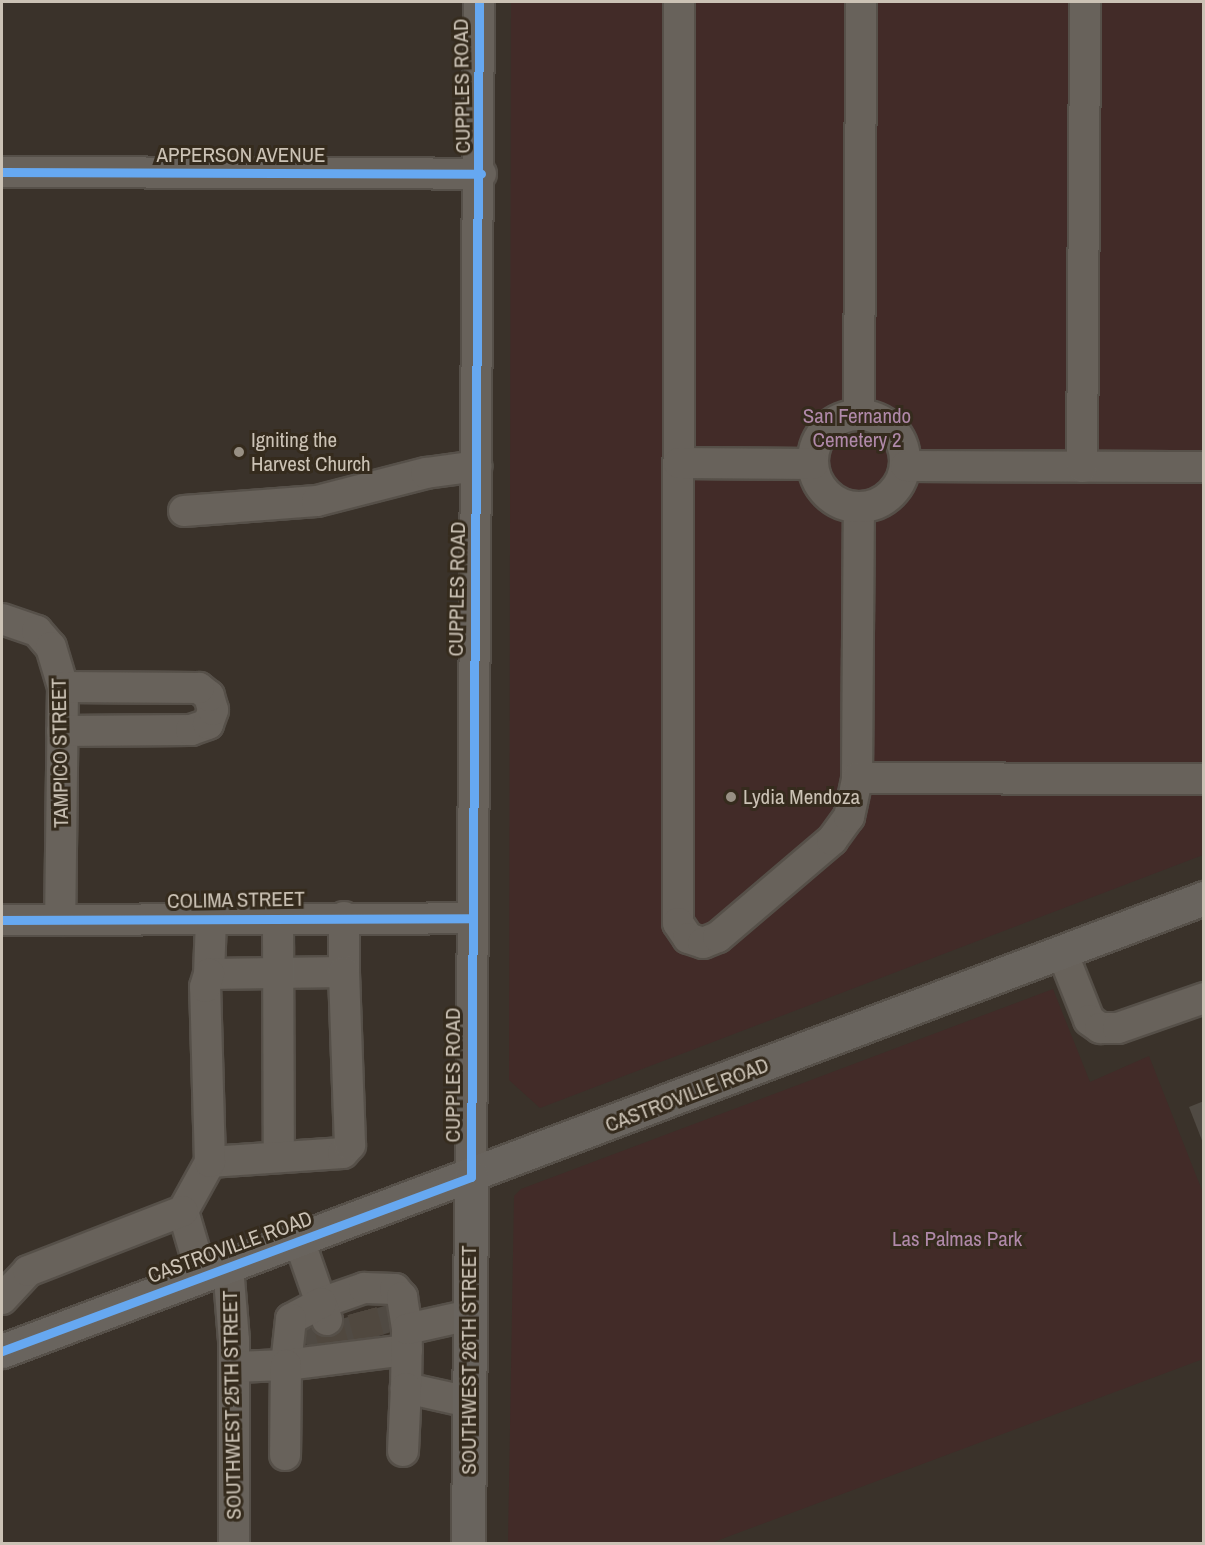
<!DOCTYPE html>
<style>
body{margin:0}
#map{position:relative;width:1205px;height:1545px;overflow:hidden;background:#3a322a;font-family:"Archivo Narrow",sans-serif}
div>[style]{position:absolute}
.green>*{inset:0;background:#422b28}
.building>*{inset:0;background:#504a43;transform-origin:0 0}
.minor-tunnel>*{height:30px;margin-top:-15px;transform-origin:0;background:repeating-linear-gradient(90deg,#50483f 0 30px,transparent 0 45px)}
.roads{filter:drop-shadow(2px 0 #565049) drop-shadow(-2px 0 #565049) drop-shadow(0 2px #565049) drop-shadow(0 -2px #565049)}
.minor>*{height:30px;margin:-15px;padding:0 15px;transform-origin:15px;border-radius:15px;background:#68625b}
.minor>.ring{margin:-15px;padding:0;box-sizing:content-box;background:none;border:30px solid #68625b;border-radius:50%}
.major>*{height:33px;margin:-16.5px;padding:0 16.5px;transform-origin:16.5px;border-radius:16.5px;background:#69645e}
.cycleway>*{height:9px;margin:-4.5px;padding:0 4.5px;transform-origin:4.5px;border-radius:4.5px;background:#66a8f1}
.dots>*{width:16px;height:16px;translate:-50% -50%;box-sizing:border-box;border:3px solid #352b1d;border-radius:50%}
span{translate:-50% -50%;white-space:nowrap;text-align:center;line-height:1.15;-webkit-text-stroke:6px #352b1d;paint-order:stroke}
.street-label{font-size:21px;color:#cbc2b5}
.park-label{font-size:21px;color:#b089a9}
.poi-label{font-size:21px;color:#cbc2b5}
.left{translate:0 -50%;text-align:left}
.frame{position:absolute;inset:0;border:3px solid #cbc2b5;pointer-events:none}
</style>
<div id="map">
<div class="green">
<div style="clip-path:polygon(511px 2px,1203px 2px,1203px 855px,540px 1108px,509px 1080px)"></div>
<div style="clip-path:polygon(1053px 989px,1090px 1082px,1149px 1056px,1203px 1193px,1203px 1359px,711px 1543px,508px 1543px,514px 1196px,521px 1189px)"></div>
</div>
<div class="building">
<div style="clip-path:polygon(1204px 1101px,1204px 1143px,1203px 1143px,1189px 1107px)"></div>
<div style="left:394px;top:1303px;width:27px;height:96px;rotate:73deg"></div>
</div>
<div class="minor-tunnel">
<div style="left:362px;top:1311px;width:28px;rotate:75deg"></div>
<div style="left:327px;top:1320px;width:28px;rotate:75deg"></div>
</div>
<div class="roads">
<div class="minor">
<div style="left:679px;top:2px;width:921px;rotate:90.06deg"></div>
<div style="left:678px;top:923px;width:18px;rotate:56deg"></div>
<div style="left:688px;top:938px;width:16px;rotate:18deg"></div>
<div style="left:703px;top:943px;width:16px;rotate:-22deg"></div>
<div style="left:718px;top:937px;width:150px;rotate:-40.4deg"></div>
<div style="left:832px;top:840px;width:29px;rotate:-54deg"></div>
<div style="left:849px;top:817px;width:40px;rotate:-78deg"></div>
<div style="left:857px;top:778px;width:270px;rotate:-89.6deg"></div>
<div style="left:2px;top:172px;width:479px;rotate:0.2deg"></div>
<div class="ring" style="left:813px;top:415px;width:62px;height:62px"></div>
<div style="left:859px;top:415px;width:413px;rotate:-89.7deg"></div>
<div style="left:679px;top:463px;width:134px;rotate:0.4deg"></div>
<div style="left:906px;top:466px;width:298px;rotate:0.2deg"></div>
<div style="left:1082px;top:467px;width:465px;rotate:-89.6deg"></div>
<div style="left:184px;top:511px;width:133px;rotate:-4.3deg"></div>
<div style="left:317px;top:501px;width:113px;rotate:-14.4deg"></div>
<div style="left:426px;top:473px;width:51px;rotate:-7.8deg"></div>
<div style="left:2px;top:619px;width:37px;rotate:19deg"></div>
<div style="left:37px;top:631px;width:21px;rotate:49deg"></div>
<div style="left:51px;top:647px;width:42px;rotate:73.3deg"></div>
<div style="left:63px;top:687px;width:233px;rotate:90.7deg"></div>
<div style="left:62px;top:731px;width:129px;rotate:-0.4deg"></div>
<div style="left:191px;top:730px;width:18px;rotate:-19deg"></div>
<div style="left:208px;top:724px;width:15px;rotate:-70deg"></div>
<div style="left:213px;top:710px;width:15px;rotate:-106deg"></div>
<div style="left:209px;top:696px;width:13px;rotate:-141deg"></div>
<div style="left:199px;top:688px;width:136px;rotate:-179.6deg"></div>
<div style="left:857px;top:778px;width:347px;rotate:0.2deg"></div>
<div style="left:211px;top:918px;width:56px;rotate:92deg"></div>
<div style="left:209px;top:974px;width:135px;rotate:-0.8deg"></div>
<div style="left:344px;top:972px;width:55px;rotate:-90deg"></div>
<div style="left:278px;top:918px;width:239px;rotate:89.8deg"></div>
<div style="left:2px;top:920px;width:469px;rotate:-0.2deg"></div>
<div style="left:1062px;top:952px;width:73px;rotate:68.3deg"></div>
<div style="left:1089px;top:1020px;width:14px;rotate:36deg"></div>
<div style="left:1100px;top:1028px;width:18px"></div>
<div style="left:1118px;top:1028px;width:91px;rotate:-19.2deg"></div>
<div style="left:210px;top:1162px;width:133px;rotate:-3.9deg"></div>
<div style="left:343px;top:1153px;width:11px;rotate:-49deg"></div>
<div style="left:350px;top:1145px;width:173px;rotate:-92deg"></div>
<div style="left:471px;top:1177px;width:1175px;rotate:-89.61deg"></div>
<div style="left:299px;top:1240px;width:67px;rotate:70.8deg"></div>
<div style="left:321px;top:1303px;width:46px;rotate:-19.2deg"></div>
<div style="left:364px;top:1288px;width:31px;rotate:2deg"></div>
<div style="left:395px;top:1289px;width:11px;rotate:49deg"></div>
<div style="left:402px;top:1297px;width:32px;rotate:81deg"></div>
<div style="left:228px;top:1266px;width:74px;rotate:85.4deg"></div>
<div style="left:234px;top:1340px;width:204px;rotate:90deg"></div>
<div style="left:202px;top:1276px;width:68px;rotate:-106.3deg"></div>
<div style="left:183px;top:1211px;width:56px;rotate:-61.1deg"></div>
<div style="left:210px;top:1162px;width:175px;rotate:-91.6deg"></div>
<div style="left:205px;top:987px;width:14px;rotate:-73deg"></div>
<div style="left:2px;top:1299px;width:38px;rotate:-47deg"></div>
<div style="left:28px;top:1271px;width:166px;rotate:-21.2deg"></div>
<div style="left:327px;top:1320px;width:18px;rotate:-109deg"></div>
<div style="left:321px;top:1303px;width:34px;rotate:152deg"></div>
<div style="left:291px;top:1319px;width:46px;rotate:96.2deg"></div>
<div style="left:286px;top:1365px;width:122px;rotate:-7.1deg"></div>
<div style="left:234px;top:1367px;width:52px;rotate:-2.2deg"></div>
<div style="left:286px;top:1365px;width:90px;rotate:90.6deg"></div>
<div style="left:469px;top:1402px;width:65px;rotate:-167.5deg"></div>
<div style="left:406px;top:1388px;width:59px;rotate:-89deg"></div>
<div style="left:407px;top:1329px;width:65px;rotate:-12.5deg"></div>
<div style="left:403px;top:1451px;width:63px;rotate:-87.3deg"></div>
</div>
<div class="major">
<div style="left:2px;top:1351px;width:1285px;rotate:-20.65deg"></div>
<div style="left:468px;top:1544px;width:367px;rotate:-89.5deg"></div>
</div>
</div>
<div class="cycleway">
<div style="left:2px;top:172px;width:479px;rotate:0.2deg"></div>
<div style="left:2px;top:920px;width:469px;rotate:-0.2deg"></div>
<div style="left:2px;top:1351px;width:500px;rotate:-20.35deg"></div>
<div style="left:471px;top:1177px;width:1175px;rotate:-89.61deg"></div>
</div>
<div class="dots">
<div style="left:239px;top:452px;background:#989084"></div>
<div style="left:731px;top:797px;background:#989084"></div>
</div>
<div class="street-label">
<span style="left:462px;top:86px;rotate:-91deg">CUPPLES ROAD</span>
<span style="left:241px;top:155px">APPERSON AVENUE</span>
<span style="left:457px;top:589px;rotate:-89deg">CUPPLES ROAD</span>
<span style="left:60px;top:753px;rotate:-91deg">TAMPICO STREET</span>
<span style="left:236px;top:900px;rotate:-1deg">COLIMA STREET</span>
<span style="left:453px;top:1075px;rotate:-90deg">CUPPLES ROAD</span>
<span style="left:687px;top:1095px;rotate:-21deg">CASTROVILLE ROAD</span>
<span style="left:230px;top:1247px;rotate:-20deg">CASTROVILLE ROAD</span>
<span style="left:469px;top:1360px;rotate:-90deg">SOUTHWEST 26TH STREET</span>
<span style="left:232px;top:1405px;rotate:-91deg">SOUTHWEST 25TH STREET</span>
</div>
<div class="park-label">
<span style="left:857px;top:428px">San Fernando<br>Cemetery 2</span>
<span style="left:957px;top:1239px">Las Palmas Park</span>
</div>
<div class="poi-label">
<span class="left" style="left:251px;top:452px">Igniting the<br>Harvest Church</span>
<span class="left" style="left:743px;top:797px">Lydia Mendoza</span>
</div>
<div class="frame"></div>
</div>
